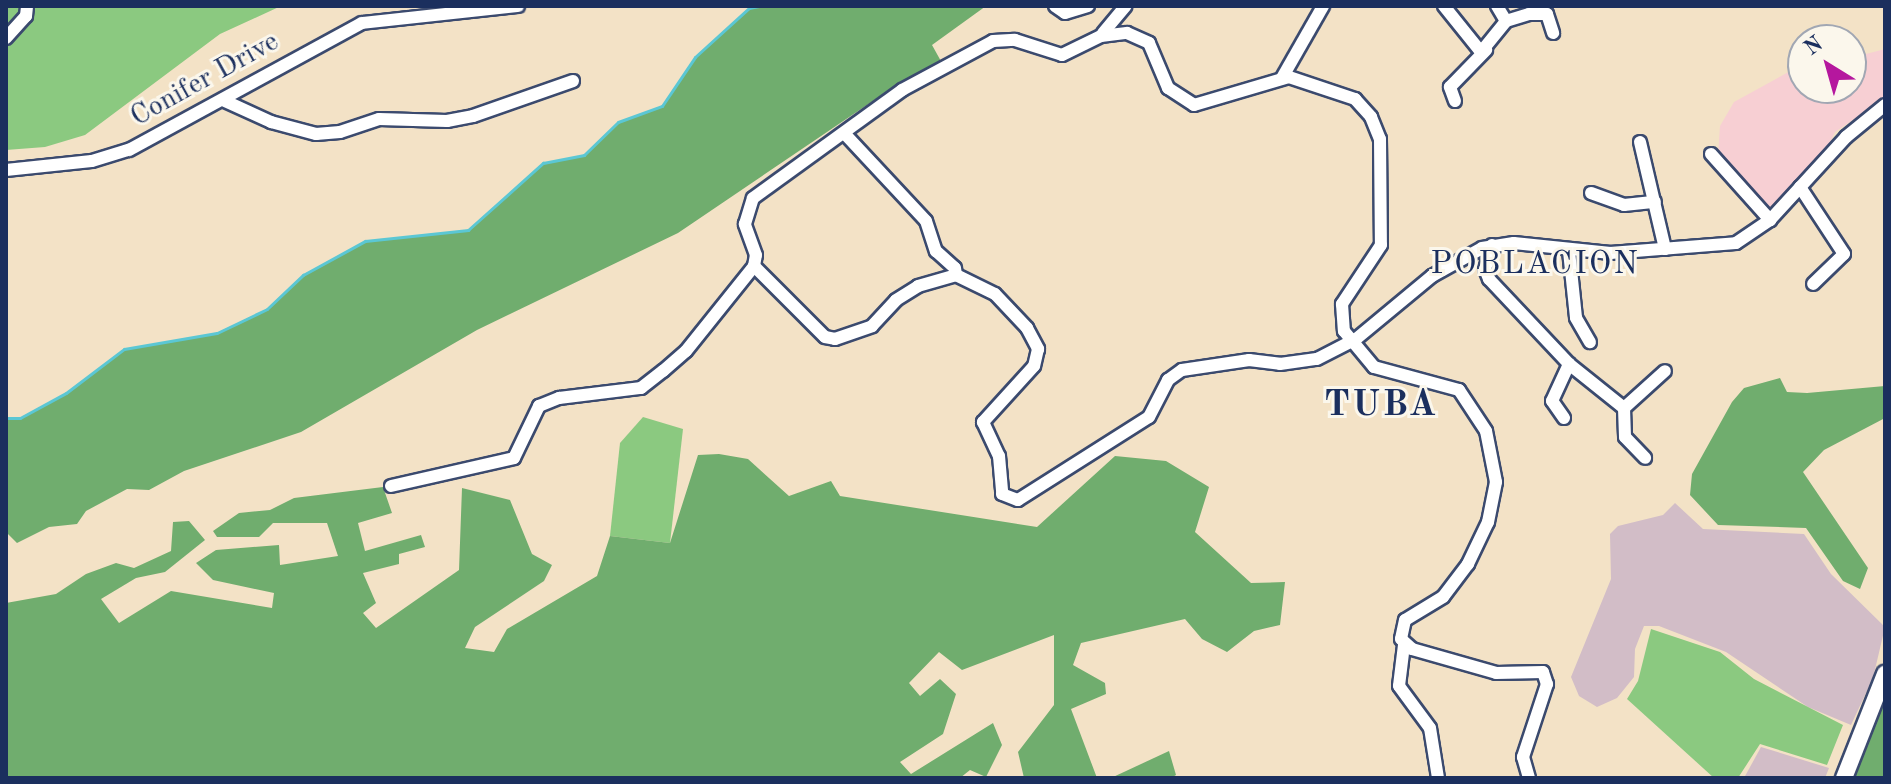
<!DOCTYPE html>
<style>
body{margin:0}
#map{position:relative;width:1891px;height:784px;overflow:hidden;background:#f3e2c6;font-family:"Old Standard TT",serif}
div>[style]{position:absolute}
.built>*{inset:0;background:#f7cfd3}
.industrial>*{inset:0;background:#d2bdc7}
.green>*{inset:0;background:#8bc980}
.forest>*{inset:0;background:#70ad6e}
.stream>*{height:3px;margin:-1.5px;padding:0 1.5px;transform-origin:1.5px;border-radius:1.5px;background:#5bc7d4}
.roads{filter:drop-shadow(2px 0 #3b4a6e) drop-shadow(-2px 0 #3b4a6e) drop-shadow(0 2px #3b4a6e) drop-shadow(0 -2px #3b4a6e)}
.minor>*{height:12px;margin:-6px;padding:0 6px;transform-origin:6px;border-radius:6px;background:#fff}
.major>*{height:16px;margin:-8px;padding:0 8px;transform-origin:8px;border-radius:8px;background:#fff}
span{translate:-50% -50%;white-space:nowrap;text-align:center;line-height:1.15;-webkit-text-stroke:6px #fbf7ec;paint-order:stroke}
.street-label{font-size:28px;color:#1b2f5e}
.quarter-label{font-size:32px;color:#1b2f5e;letter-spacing:2px}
.district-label{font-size:36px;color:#1b2f5e;font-weight:700;letter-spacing:2px}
.frame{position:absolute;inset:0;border:8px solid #1b2f5e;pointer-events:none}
.north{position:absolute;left:1787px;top:24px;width:80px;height:80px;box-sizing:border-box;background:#fbf7ec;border:2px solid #a1a7b3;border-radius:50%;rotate:323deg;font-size:22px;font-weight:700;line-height:32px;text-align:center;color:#1b2f5e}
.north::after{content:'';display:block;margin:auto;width:28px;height:36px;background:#b5179e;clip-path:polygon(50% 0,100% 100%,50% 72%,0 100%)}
</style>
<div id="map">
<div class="built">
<div style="clip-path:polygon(1885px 49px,1885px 98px,1835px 132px,1823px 157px,1768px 214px,1718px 156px,1720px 126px,1734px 102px,1803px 64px,1803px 88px,1851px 88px,1851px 58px)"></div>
</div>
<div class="industrial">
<div style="clip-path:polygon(1675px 503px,1703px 529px,1804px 534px,1831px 574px,1885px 627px,1873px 678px,1851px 725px,1808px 707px,1726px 652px,1659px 626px,1644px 626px,1635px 649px,1634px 677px,1617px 698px,1597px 707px,1579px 696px,1571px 677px,1611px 579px,1610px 534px,1618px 526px,1663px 515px)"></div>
<div style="clip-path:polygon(1761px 747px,1829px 768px,1825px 778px,1744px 778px)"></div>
</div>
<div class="green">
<div style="clip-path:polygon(6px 6px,281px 6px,220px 34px,85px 135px,45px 147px,6px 150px)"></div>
<div style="clip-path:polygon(643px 417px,683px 429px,670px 543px,610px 536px,620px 443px)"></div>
<div style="clip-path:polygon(1651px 629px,1720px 652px,1754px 679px,1843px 725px,1827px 765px,1760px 744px,1738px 778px,1714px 778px,1627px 699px,1638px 681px)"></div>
</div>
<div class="forest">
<div style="clip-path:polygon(986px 6px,932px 45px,942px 63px,895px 86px,678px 233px,477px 330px,301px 432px,184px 471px,149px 490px,127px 489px,86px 511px,77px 524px,49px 527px,17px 543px,6px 532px,6px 418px,20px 418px,66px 393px,124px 349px,217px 333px,267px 309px,303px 275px,365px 241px,468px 230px,543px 163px,584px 155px,618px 122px,662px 106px,695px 57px,749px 8px)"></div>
<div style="clip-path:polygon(1780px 378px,1787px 392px,1807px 393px,1885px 386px,1885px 418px,1824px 450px,1803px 472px,1868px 568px,1860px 589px,1843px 581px,1806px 528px,1718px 525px,1690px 495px,1692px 474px,1732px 402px,1744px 388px)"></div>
<div style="clip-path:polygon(719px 454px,748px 459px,789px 496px,831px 481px,840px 496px,1037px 527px,1115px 456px,1166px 461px,1209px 487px,1195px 532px,1251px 583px,1285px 582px,1280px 625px,1254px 631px,1227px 652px,1202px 639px,1185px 619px,1081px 643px,1073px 665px,1105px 683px,1106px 694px,1071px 709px,1097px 778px,1024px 778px,1018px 752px,1054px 705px,1054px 635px,962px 670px,939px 652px,909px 683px,920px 696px,940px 679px,956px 694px,943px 734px,900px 762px,911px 774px,993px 723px,1002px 745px,986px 777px,970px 770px,960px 778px,6px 778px,6px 603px,56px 594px,86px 574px,116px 563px,134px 568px,171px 551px,173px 522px,189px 521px,205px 540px,165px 572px,136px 578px,101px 599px,119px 623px,171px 591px,272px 608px,274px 593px,213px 580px,196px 563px,216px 550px,279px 545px,280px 565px,338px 556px,327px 523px,273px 523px,259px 537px,217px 537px,213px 531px,239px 513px,270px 510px,294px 498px,383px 487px,392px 513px,358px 523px,365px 551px,421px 535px,425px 547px,399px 554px,399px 564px,363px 573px,376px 603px,363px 613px,376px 628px,459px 570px,462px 488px,510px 500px,532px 554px,552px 565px,544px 581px,475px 627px,465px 648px,494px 652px,507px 629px,597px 576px,610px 536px,670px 543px,698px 455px)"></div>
<div style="clip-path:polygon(1885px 699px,1885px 778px,1852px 778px,1857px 767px)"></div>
<div style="clip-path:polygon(1169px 751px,1176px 775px,1171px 778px,1111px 778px)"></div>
</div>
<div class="stream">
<div style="left:6px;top:418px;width:14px"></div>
<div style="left:20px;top:418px;width:52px;rotate:-28.5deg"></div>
<div style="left:66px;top:393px;width:73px;rotate:-37.2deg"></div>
<div style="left:124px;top:349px;width:94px;rotate:-9.8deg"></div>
<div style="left:217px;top:333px;width:55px;rotate:-25.6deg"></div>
<div style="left:267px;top:309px;width:50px;rotate:-43.4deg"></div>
<div style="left:303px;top:275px;width:71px;rotate:-28.7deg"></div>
<div style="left:365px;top:241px;width:104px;rotate:-6.1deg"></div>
<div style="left:468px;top:230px;width:101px;rotate:-41.8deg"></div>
<div style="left:543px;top:163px;width:42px;rotate:-11deg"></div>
<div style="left:584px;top:155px;width:47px;rotate:-44.1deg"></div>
<div style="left:618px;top:122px;width:47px;rotate:-20deg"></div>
<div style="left:662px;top:106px;width:59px;rotate:-56deg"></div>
<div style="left:695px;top:57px;width:73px;rotate:-42.2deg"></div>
<div style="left:749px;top:8px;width:10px;rotate:-11deg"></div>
</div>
<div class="roads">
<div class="minor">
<div style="left:1055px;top:6px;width:12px;rotate:35deg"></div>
<div style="left:1065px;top:13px;width:24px;rotate:-17deg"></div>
<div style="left:1444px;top:6px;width:59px;rotate:51.2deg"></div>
<div style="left:1481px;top:52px;width:40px;rotate:-51deg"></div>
<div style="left:1506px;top:21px;width:24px;rotate:-17deg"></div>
<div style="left:1529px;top:14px;width:18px"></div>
<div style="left:1547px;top:14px;width:20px;rotate:72deg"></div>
<div style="left:1497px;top:6px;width:17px;rotate:59deg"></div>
<div style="left:1103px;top:33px;width:35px;rotate:-50deg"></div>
<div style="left:6px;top:38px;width:30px;rotate:-48deg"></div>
<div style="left:26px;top:16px;width:10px;rotate:-84deg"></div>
<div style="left:1282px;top:78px;width:83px;rotate:-60.3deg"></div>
<div style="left:225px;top:101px;width:51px;rotate:24.5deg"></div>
<div style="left:271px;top:122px;width:47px;rotate:14.9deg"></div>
<div style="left:316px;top:134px;width:24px;rotate:-5deg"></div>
<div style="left:340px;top:132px;width:41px;rotate:-18.4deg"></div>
<div style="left:379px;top:119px;width:68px;rotate:1.7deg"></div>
<div style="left:447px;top:121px;width:26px;rotate:-11deg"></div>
<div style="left:473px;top:116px;width:106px;rotate:-19.3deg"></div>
<div style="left:1455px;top:101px;width:15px;rotate:-110deg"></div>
<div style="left:1450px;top:87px;width:52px;rotate:-45.8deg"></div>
<div style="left:844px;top:133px;width:120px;rotate:47deg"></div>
<div style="left:926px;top:221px;width:32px;rotate:72deg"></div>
<div style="left:936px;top:251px;width:25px;rotate:42deg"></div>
<div style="left:955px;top:268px;width:7px;rotate:82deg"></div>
<div style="left:1640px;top:142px;width:110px;rotate:76.8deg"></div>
<div style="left:1711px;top:154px;width:89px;rotate:48.2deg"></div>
<div style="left:6px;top:170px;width:86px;rotate:-6deg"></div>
<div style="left:92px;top:161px;width:39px;rotate:-17deg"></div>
<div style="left:129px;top:150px;width:265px;rotate:-28.6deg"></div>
<div style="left:362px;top:23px;width:157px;rotate:-6.2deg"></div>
<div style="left:1800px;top:187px;width:80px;rotate:56.7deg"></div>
<div style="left:1844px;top:254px;width:43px;rotate:135.9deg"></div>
<div style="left:1591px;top:193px;width:35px;rotate:20deg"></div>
<div style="left:1624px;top:205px;width:31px;rotate:-6deg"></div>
<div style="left:1492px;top:245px;width:25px;rotate:106deg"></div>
<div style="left:1485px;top:269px;width:11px;rotate:68deg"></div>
<div style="left:1489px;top:279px;width:117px;rotate:46.7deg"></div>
<div style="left:1569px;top:364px;width:70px;rotate:38.7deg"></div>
<div style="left:1624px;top:408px;width:29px;rotate:88deg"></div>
<div style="left:1625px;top:437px;width:29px;rotate:46deg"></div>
<div style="left:1569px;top:251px;width:67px;rotate:84deg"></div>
<div style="left:1576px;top:318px;width:28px;rotate:60deg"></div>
<div style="left:754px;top:266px;width:100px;rotate:45deg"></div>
<div style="left:825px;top:337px;width:10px;rotate:11deg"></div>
<div style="left:835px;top:339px;width:39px;rotate:-19deg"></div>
<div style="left:872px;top:326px;width:35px;rotate:-47deg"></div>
<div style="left:896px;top:300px;width:26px;rotate:-32deg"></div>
<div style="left:918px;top:286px;width:40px;rotate:-16deg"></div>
<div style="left:956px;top:275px;width:43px;rotate:26deg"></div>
<div style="left:995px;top:294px;width:47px;rotate:46.7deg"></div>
<div style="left:1027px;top:328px;width:24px;rotate:62deg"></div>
<div style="left:1038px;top:349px;width:17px;rotate:103deg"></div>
<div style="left:1034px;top:366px;width:76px;rotate:132.3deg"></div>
<div style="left:983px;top:422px;width:38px;rotate:65deg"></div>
<div style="left:999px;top:456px;width:38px;rotate:85deg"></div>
<div style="left:1002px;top:494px;width:17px;rotate:21deg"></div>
<div style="left:1018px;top:500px;width:155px;rotate:-32.4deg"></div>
<div style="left:1149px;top:417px;width:42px;rotate:-62.8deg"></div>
<div style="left:1168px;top:380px;width:17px;rotate:-36deg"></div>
<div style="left:1182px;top:370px;width:68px;rotate:-8.5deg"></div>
<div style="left:1249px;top:360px;width:31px;rotate:7deg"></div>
<div style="left:1280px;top:364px;width:37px;rotate:-8deg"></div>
<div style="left:1317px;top:359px;width:44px;rotate:-27.1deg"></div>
<div style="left:1356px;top:339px;width:99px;rotate:-39.7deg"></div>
<div style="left:1432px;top:276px;width:57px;rotate:-29.2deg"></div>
<div style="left:1482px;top:248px;width:32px;rotate:-9deg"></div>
<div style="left:1514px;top:243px;width:97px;rotate:5.9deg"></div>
<div style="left:1610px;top:253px;width:126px;rotate:-4.5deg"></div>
<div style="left:1736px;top:243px;width:41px;rotate:-34.1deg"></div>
<div style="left:1770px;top:220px;width:113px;rotate:-47.5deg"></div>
<div style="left:1846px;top:137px;width:50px;rotate:-39.4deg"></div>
<div style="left:1624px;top:408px;width:55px;rotate:-42.1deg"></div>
<div style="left:1564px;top:418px;width:21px;rotate:-125deg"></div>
<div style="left:1552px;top:401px;width:41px;rotate:-65.3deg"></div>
<div style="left:391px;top:486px;width:126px;rotate:-12.8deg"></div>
<div style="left:514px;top:458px;width:58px;rotate:-64.3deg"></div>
<div style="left:539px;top:406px;width:22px;rotate:-22deg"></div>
<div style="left:559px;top:398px;width:83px;rotate:-7deg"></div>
<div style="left:641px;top:388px;width:28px;rotate:-38deg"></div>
<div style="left:663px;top:371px;width:30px;rotate:-41deg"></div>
<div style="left:686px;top:351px;width:109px;rotate:-51.3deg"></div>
<div style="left:754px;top:266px;width:11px;rotate:-80deg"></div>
<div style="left:756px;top:255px;width:33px;rotate:-110deg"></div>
<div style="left:745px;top:224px;width:27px;rotate:-73deg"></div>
<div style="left:753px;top:198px;width:184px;rotate:-35.9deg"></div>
<div style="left:902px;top:90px;width:103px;rotate:-28.3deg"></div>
<div style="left:993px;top:41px;width:22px;rotate:-3deg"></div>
<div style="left:1015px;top:40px;width:49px;rotate:17.7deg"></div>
<div style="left:1062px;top:55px;width:43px;rotate:-26deg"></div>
<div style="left:1101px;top:36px;width:26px;rotate:-7deg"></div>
<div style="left:1127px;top:33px;width:24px;rotate:24deg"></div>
<div style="left:1149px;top:43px;width:49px;rotate:67.1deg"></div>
<div style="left:1168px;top:88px;width:31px;rotate:33deg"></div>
<div style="left:1194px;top:105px;width:99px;rotate:-16.4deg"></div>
<div style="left:1289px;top:77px;width:70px;rotate:18.4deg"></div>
<div style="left:1355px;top:99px;width:24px;rotate:48deg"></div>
<div style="left:1371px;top:117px;width:24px;rotate:68deg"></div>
<div style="left:1380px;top:139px;width:106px;rotate:89.5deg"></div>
<div style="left:1381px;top:245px;width:71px;rotate:123.5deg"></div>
<div style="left:1342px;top:304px;width:27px;rotate:86deg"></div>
<div style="left:1344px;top:331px;width:47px;rotate:50.2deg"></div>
<div style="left:1374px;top:367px;width:88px;rotate:15.1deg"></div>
<div style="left:1459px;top:390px;width:49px;rotate:56.6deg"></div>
<div style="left:1486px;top:431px;width:52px;rotate:78.9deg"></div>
<div style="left:1496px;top:482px;width:41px;rotate:101.3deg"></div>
<div style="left:1488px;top:522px;width:47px;rotate:115.5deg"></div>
<div style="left:1468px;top:564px;width:41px;rotate:127.1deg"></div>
<div style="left:1443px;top:597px;width:44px;rotate:148.8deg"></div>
<div style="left:1405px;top:620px;width:19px;rotate:102deg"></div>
<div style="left:1401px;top:639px;width:15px;rotate:42deg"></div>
<div style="left:1412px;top:649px;width:87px;rotate:15.9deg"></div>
<div style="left:1496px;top:673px;width:47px;rotate:-1.2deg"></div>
<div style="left:1543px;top:672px;width:13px;rotate:72deg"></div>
<div style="left:1547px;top:684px;width:77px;rotate:108.2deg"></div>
<div style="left:1523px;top:757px;width:22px;rotate:74deg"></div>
<div style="left:1404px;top:645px;width:41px;rotate:97deg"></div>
<div style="left:1399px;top:686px;width:52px;rotate:53.6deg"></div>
<div style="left:1430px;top:728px;width:51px;rotate:80.9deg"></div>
</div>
<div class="major">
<div style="left:1844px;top:778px;width:112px;rotate:-68.5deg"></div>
</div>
</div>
<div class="street-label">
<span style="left:205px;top:80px;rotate:-29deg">Conifer Drive</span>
</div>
<div class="quarter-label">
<span style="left:1535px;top:265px">POBLACION</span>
</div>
<div class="district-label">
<span style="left:1381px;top:407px">TUBA</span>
</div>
<div class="frame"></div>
<div class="north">N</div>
</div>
